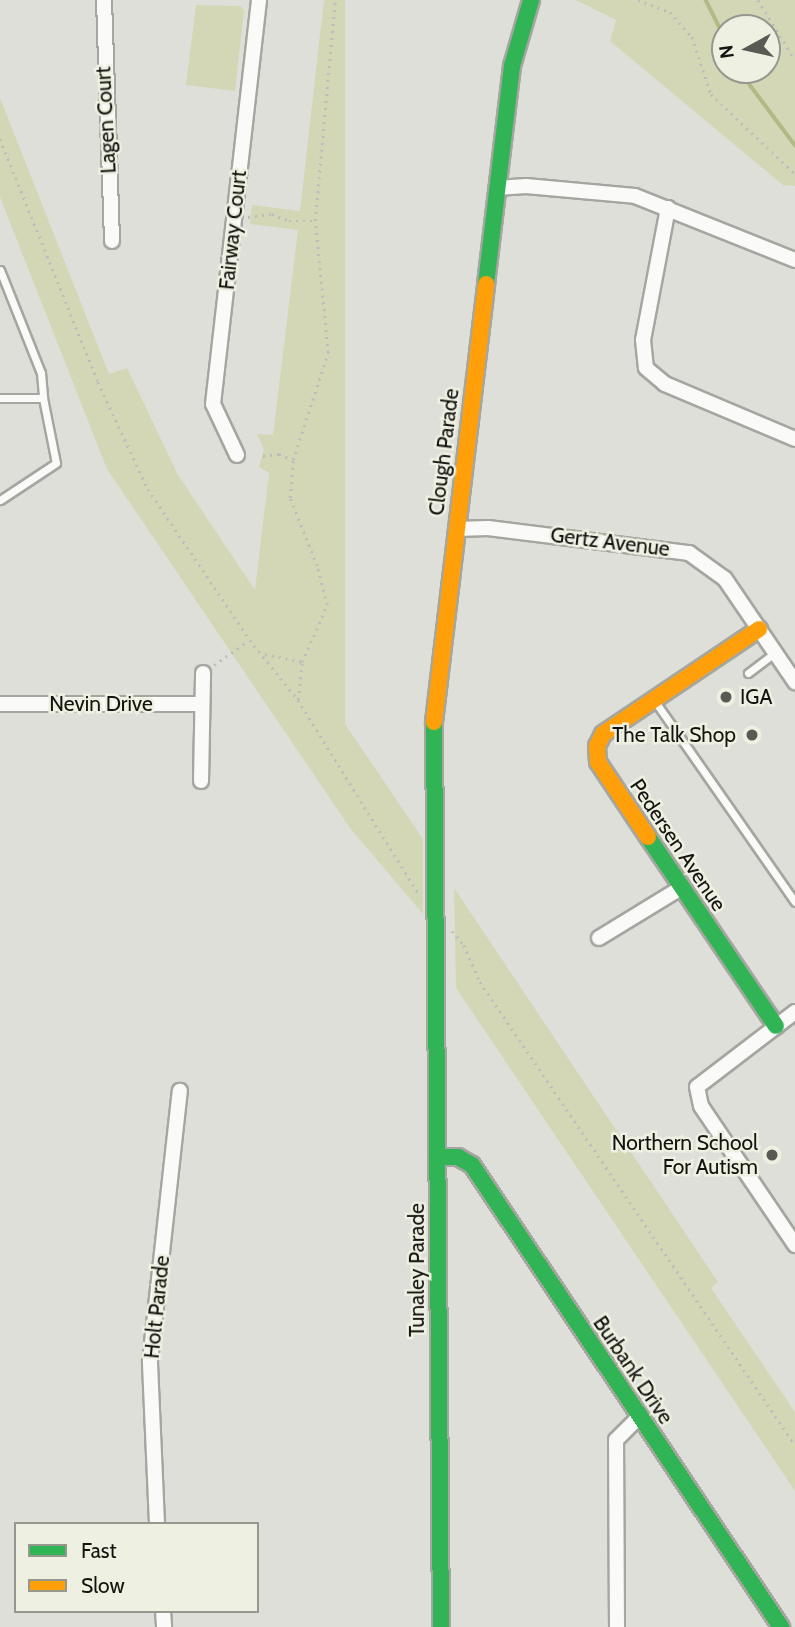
<!DOCTYPE html>
<style>
body{margin:0}
#map{position:relative;width:795px;height:1627px;overflow:hidden;background:#dedfd8;font-family:Cabin,sans-serif}
div>[style]{position:absolute}
.green>*{inset:0;background:#d4d7b5}
.stream>*{height:3.5px;margin:-1.75px;padding:0 1.75px;transform-origin:1.75px;border-radius:1.75px;background:#b4b884}
.path>*{height:2.5px;margin-top:-1.25px;transform-origin:0;background:repeating-linear-gradient(90deg,#bdbebc 0 2px,transparent 0 7px)}
.roads{filter:drop-shadow(2px 0 #a5a6a0) drop-shadow(-2px 0 #a5a6a0) drop-shadow(0 2px #a5a6a0) drop-shadow(0 -2px #a5a6a0)}
.lane>*{height:7px;margin:-3.5px;padding:0 3.5px;transform-origin:3.5px;border-radius:3.5px;background:#fafaf9}
.street>*{height:14px;margin:-7px;padding:0 7px;transform-origin:7px;border-radius:7px;background:#fafaf9}
.fast>*{height:16px;margin:-8px;padding:0 8px;transform-origin:8px;border-radius:8px;background:#30b455}
.slow>*{height:16px;margin:-8px;padding:0 8px;transform-origin:8px;border-radius:8px;background:#ff9f0a}
.dots>*{width:19px;height:19px;translate:-50% -50%;box-sizing:border-box;border:4px solid #eef0e2;border-radius:50%}
span{translate:-50% -50%;white-space:nowrap;text-align:center;line-height:1.15;-webkit-text-stroke:5px #eef0e2;paint-order:stroke}
.street-label{font-size:21px;color:#13130f}
.poi-label{font-size:21px;color:#13130f}
.left{translate:0 -50%;text-align:left}
.right{translate:-100% -50%;text-align:right}
.legend{position:absolute;left:14px;top:1522px;width:245px;height:91px;box-sizing:border-box;background:#eef0e2;border:2px solid #96988e;margin:0;padding:9px 12px;list-style:none;font-size:21px;color:#13130f}
.legend li{display:flex;align-items:center;gap:14px;height:35px}
.legend b{width:35px;border:2px solid #96988e}
.north{position:absolute;left:711px;top:14px;width:70px;height:70px;box-sizing:border-box;background:#eef0e2;border:2px solid #96988e;border-radius:50%;rotate:262deg;font-size:19px;font-weight:700;line-height:28px;text-align:center;color:#13130f}
.north::after{content:'';display:block;margin:auto;width:24px;height:32px;background:#5a5a55;clip-path:polygon(50% 0,100% 100%,50% 72%,0 100%)}
</style>
<div id="map">
<div class="green">
<div style="clip-path:polygon(324px 0,345px 0,345px 724px,423px 839px,423px 914px,350px 828px,107px 469px,0 197px,0 98px,109px 374px,127px 368px,178px 475px,255px 590px,269px 473px,259px 467px,264px 449px,257px 434px,273px 435px,298px 230px,250px 224px,252px 205px,300px 211px)"></div>
<div style="clip-path:polygon(evenodd,576px 0,795px 0,795px 186px,783px 185px,610px 41px,616px 20px,576px 0,725px 28px,767px 28px,767px 70px,725px 70px,725px 28px)"></div>
<div style="clip-path:polygon(196px 5px,241px 6px,244px 11px,235px 91px,186px 85px)"></div>
<div style="clip-path:polygon(454px 888px,718px 1282px,711px 1288px,795px 1412px,795px 1491px,456px 988px)"></div>
</div>
<div class="stream">
<div style="left:706px;top:0;width:42px;rotate:63.4deg"></div>
<div style="left:739px;top:70px;width:94px;rotate:53.3deg"></div>
</div>
<div class="path">
<div style="left:638px;top:0;width:34px;rotate:21deg"></div>
<div style="left:670px;top:12px;width:33px;rotate:49deg"></div>
<div style="left:692px;top:37px;width:60px;rotate:71.6deg"></div>
<div style="left:711px;top:94px;width:116px;rotate:43.6deg"></div>
<div style="left:758px;top:0;width:70px;rotate:58.3deg"></div>
<div style="left:0;top:139px;width:262px;rotate:68deg"></div>
<div style="left:98px;top:382px;width:118px;rotate:65deg"></div>
<div style="left:148px;top:489px;width:182px;rotate:56deg"></div>
<div style="left:250px;top:640px;width:77px;rotate:51.3deg"></div>
<div style="left:298px;top:700px;width:231px;rotate:58.1deg"></div>
<div style="left:248px;top:217px;width:24px;rotate:-7deg"></div>
<div style="left:272px;top:214px;width:18px;rotate:22deg"></div>
<div style="left:289px;top:221px;width:26px"></div>
<div style="left:263px;top:456px;width:16px;rotate:-7deg"></div>
<div style="left:279px;top:454px;width:15px;rotate:23deg"></div>
<div style="left:265px;top:654px;width:38px;rotate:12deg"></div>
<div style="left:214px;top:665px;width:42px;rotate:-35.2deg"></div>
<div style="left:298px;top:700px;width:38px;rotate:-84deg"></div>
<div style="left:302px;top:662px;width:62px;rotate:-66.3deg"></div>
<div style="left:327px;top:605px;width:40px;rotate:-104.4deg"></div>
<div style="left:317px;top:566px;width:73px;rotate:-111.7deg"></div>
<div style="left:290px;top:498px;width:38px;rotate:-85deg"></div>
<div style="left:293px;top:460px;width:113px;rotate:-71.9deg"></div>
<div style="left:328px;top:353px;width:133px;rotate:-95.6deg"></div>
<div style="left:315px;top:221px;width:222px;rotate:-84.8deg"></div>
<div style="left:452px;top:931px;width:18px;rotate:49deg"></div>
<div style="left:464px;top:945px;width:40px;rotate:66.6deg"></div>
<div style="left:480px;top:982px;width:560px;rotate:55.77deg"></div>
</div>
<div class="roads">
<div class="lane">
<div style="left:0;top:270px;width:111px;rotate:68.3deg"></div>
<div style="left:41px;top:373px;width:25px;rotate:85deg"></div>
<div style="left:0;top:398px;width:43px"></div>
<div style="left:43px;top:398px;width:66px;rotate:78.7deg"></div>
<div style="left:56px;top:463px;width:67px;rotate:146.5deg"></div>
<div style="left:748px;top:673px;width:34px;rotate:-37deg"></div>
<div style="left:654px;top:700px;width:246px;rotate:55.1deg"></div>
</div>
<div class="street">
<div style="left:104px;top:0;width:241px;rotate:88.1deg"></div>
<div style="left:497px;top:188px;width:29px;rotate:-4deg"></div>
<div style="left:526px;top:186px;width:109px;rotate:5.2deg"></div>
<div style="left:635px;top:196px;width:172px;rotate:21.8deg"></div>
<div style="left:668px;top:208px;width:134px;rotate:100.7deg"></div>
<div style="left:643px;top:340px;width:28px;rotate:84deg"></div>
<div style="left:646px;top:368px;width:25px;rotate:40deg"></div>
<div style="left:665px;top:384px;width:141px;rotate:22.9deg"></div>
<div style="left:237px;top:455px;width:56px;rotate:-115.2deg"></div>
<div style="left:213px;top:404px;width:407px;rotate:-83.5deg"></div>
<div style="left:456px;top:529px;width:32px;rotate:-2deg"></div>
<div style="left:488px;top:528px;width:203px;rotate:7.1deg"></div>
<div style="left:689px;top:553px;width:44px;rotate:35.8deg"></div>
<div style="left:725px;top:579px;width:125px;rotate:55.8deg"></div>
<div style="left:0;top:704px;width:202px"></div>
<div style="left:201px;top:781px;width:108px;rotate:-88.9deg"></div>
<div style="left:599px;top:938px;width:96px;rotate:-31.4deg"></div>
<div style="left:795px;top:1012px;width:123px;rotate:142.6deg"></div>
<div style="left:697px;top:1087px;width:19px;rotate:78deg"></div>
<div style="left:701px;top:1106px;width:168px;rotate:55.9deg"></div>
<div style="left:157px;top:1524px;width:163px;rotate:-92.5deg"></div>
<div style="left:150px;top:1361px;width:272px;rotate:-83.7deg"></div>
<div style="left:163px;top:1611px;width:16px;rotate:86deg"></div>
<div style="left:617px;top:1627px;width:187px;rotate:-90.3deg"></div>
<div style="left:616px;top:1440px;width:33px;rotate:-45deg"></div>
</div>
<div class="fast">
<div style="left:486px;top:284px;width:220px;rotate:-83.2deg"></div>
<div style="left:512px;top:66px;width:69px;rotate:-73.9deg"></div>
<div style="left:434px;top:722px;width:905px;rotate:89.56deg"></div>
<div style="left:648px;top:837px;width:228px;rotate:55.9deg"></div>
<div style="left:438px;top:1157px;width:20px"></div>
<div style="left:458px;top:1157px;width:16px;rotate:30deg"></div>
<div style="left:472px;top:1165px;width:556px;rotate:56.22deg"></div>
</div>
<div class="slow">
<div style="left:434px;top:722px;width:441px;rotate:-83.2deg"></div>
<div style="left:648px;top:837px;width:90px;rotate:-123.7deg"></div>
<div style="left:598px;top:762px;width:16px;rotate:-94deg"></div>
<div style="left:597px;top:746px;width:13px;rotate:-63deg"></div>
<div style="left:603px;top:734px;width:188px;rotate:-33.9deg"></div>
</div>
</div>
<div class="dots">
<div style="left:726px;top:697px;background:#5a5a55"></div>
<div style="left:752px;top:735px;background:#5a5a55"></div>
<div style="left:772px;top:1155px;background:#5a5a55"></div>
</div>
<div class="street-label">
<span style="left:106px;top:120px;rotate:-93deg">Lagen Court</span>
<span style="left:233px;top:230px;rotate:-84deg">Fairway Court</span>
<span style="left:444px;top:452px;rotate:-83deg">Clough Parade</span>
<span style="left:610px;top:542px;rotate:7deg">Gertz Avenue</span>
<span style="left:101px;top:704px">Nevin Drive</span>
<span style="left:678px;top:845px;rotate:56deg">Pedersen Avenue</span>
<span style="left:417px;top:1270px;rotate:-90deg">Tunaley Parade</span>
<span style="left:157px;top:1307px;rotate:-84deg">Holt Parade</span>
<span style="left:633px;top:1370px;rotate:56deg">Burbank Drive</span>
</div>
<div class="poi-label">
<span class="left" style="left:740px;top:697px">IGA</span>
<span class="right" style="left:736px;top:735px">The Talk Shop</span>
<span class="right" style="left:758px;top:1155px">Northern School<br>For Autism</span>
</div>
<ul class="legend">
<li><b style="height:9px;background:#30b455"></b>Fast</li>
<li><b style="height:9px;background:#ff9f0a"></b>Slow</li>
</ul>
<div class="north">N</div>
</div>
